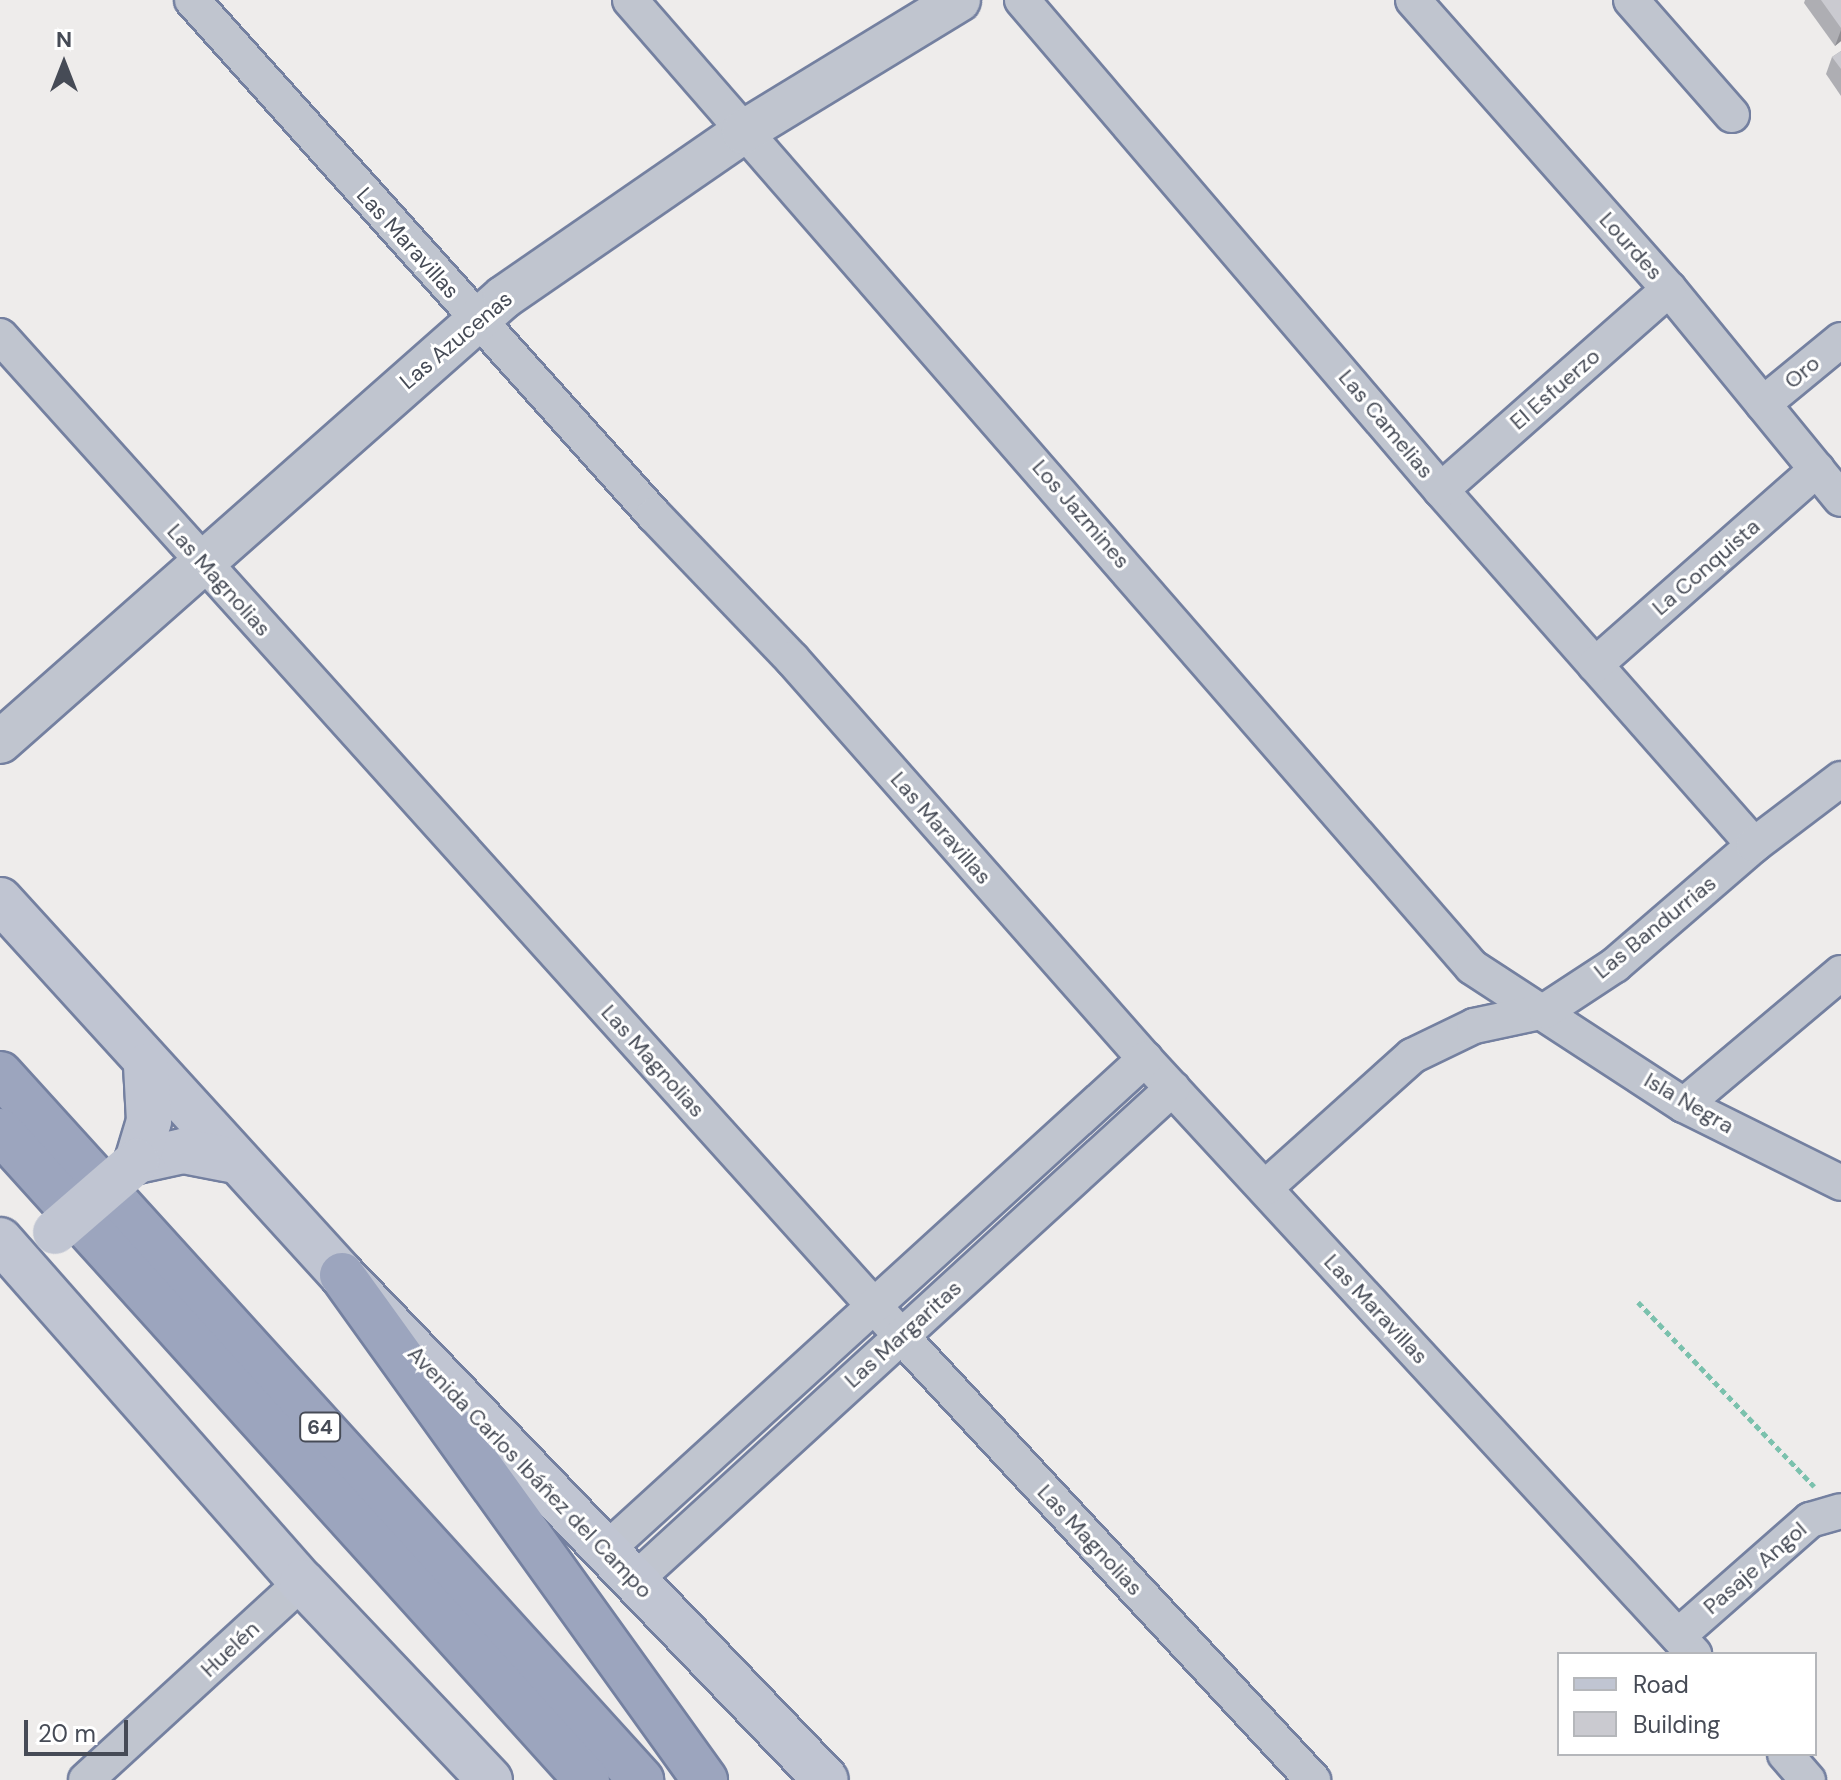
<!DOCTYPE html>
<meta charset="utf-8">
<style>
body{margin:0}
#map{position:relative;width:1841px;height:1780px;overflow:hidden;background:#eeeceb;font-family:"DM Sans",sans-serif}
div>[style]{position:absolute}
.path>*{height:5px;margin-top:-2.5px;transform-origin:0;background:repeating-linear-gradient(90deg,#7bc1ad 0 6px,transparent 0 10px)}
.roads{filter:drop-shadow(2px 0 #7480a0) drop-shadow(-2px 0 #7480a0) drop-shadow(0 2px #7480a0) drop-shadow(0 -2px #7480a0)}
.minor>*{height:34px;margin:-17px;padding:0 17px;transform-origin:17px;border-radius:17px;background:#c0c5cf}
.tertiary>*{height:42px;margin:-21px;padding:0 21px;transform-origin:21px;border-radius:21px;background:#c0c5cf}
.secondary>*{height:44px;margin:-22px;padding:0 22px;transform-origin:22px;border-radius:22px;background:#c0c5d2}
.trunk>*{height:44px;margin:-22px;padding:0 22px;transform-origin:22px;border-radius:22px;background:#9ca5be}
.secondary-bridge>*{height:44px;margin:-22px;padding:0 22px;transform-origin:22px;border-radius:22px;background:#c0c5d2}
.wall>*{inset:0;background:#aeaeb3}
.shaded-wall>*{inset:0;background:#8d8d92}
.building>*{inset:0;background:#cacad0}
span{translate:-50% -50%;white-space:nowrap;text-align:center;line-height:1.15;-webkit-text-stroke:6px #fff;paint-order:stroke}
.shield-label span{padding:2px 6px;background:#fff;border:2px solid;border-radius:6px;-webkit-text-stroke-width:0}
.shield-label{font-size:20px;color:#464b56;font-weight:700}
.street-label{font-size:22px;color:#464b56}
.legend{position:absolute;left:1557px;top:1652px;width:260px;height:104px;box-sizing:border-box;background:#fff;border:2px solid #b5b7bb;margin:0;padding:10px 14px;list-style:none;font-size:24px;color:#464b56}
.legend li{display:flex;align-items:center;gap:16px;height:40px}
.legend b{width:40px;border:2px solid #b5b7bb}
.north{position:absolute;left:24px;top:24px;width:80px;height:80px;-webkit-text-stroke:6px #fff;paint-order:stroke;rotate:0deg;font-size:22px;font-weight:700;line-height:32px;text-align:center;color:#464b56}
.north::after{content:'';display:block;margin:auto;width:28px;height:36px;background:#464b56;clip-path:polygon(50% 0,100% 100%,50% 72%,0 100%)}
.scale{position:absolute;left:24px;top:1720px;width:104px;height:36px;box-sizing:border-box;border:4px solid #464b56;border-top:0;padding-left:10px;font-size:24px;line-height:28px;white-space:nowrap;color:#464b56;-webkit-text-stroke:6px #fff;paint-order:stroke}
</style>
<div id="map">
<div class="path">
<div style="left:1638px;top:1302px;width:255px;rotate:46.3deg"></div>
</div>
<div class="roads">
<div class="minor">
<div style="left:192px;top:0;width:692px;rotate:48.11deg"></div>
<div style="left:654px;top:515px;width:199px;rotate:46.2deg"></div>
<div style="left:792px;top:659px;width:533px;rotate:48.57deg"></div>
<div style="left:1145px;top:1059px;width:810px;rotate:47.3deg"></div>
<div style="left:630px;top:0;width:1282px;rotate:48.95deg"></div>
<div style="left:1472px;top:967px;width:253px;rotate:33.1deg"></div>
<div style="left:1684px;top:1105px;width:175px;rotate:26.4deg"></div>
<div style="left:1022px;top:0;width:645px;rotate:49.47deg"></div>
<div style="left:1441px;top:490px;width:473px;rotate:48.6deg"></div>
<div style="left:1413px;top:0;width:386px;rotate:48.5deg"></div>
<div style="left:1669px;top:289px;width:271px;rotate:50.7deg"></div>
<div style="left:1631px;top:0;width:153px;rotate:48.7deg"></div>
<div style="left:0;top:336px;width:1346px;rotate:47.98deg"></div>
<div style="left:901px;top:1336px;width:606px;rotate:47.14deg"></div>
<div style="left:1763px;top:404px;width:101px;rotate:-39.4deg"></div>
<div style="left:1441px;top:490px;width:304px;rotate:-41.4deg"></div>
<div style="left:1595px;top:665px;width:296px;rotate:-41.4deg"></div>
<div style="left:1684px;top:1105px;width:205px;rotate:-40.1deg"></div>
<div style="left:1265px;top:1188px;width:198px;rotate:-41.9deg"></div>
<div style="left:1412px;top:1056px;width:69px;rotate:-25.8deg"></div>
<div style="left:1474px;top:1026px;width:73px;rotate:-11.9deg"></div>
<div style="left:1545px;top:1011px;width:84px;rotate:-33.3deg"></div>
<div style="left:1615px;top:965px;width:184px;rotate:-40.8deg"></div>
<div style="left:1754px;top:845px;width:109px;rotate:-37.2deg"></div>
<div style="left:605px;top:1551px;width:731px;rotate:-42.34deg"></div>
<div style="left:634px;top:1581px;width:730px;rotate:-42.45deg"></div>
<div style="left:1678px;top:1636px;width:176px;rotate:-41.3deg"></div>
<div style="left:1810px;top:1520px;width:32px;rotate:-16deg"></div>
<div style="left:1785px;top:1754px;width:35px;rotate:49deg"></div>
<div style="left:86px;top:1780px;width:293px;rotate:-42.5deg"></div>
</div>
<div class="tertiary">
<div style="left:0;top:742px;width:672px;rotate:-41.44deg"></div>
<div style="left:504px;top:297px;width:290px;rotate:-34.6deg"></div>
<div style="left:743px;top:132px;width:253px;rotate:-31.4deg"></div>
</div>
<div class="secondary">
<div style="left:0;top:900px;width:508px;rotate:47.64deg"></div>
<div style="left:342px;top:1275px;width:699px;rotate:46.22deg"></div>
<div style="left:137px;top:1161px;width:47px;rotate:-12.3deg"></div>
<div style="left:183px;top:1151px;width:54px;rotate:10.7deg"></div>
<div style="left:137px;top:1161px;width:42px;rotate:-73.3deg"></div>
<div style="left:149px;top:1121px;width:55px;rotate:-93.1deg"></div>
<div style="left:0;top:1240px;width:456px;rotate:48.6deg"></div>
<div style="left:302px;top:1582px;width:273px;rotate:46.5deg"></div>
</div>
<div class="trunk">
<div style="left:0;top:1074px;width:954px;rotate:47.76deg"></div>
<div style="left:0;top:1131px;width:875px;rotate:47.87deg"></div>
<div style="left:342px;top:1275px;width:622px;rotate:54.29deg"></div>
</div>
</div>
<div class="secondary-bridge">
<div style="left:55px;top:1232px;width:108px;rotate:-40.9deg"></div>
</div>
<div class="wall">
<div style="clip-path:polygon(1805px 0,1841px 0,1841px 41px,1835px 46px,1804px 3px)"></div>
<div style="clip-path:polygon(1841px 51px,1841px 96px,1826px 74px,1832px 57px)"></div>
</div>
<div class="shaded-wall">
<div style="clip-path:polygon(1841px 30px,1841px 41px,1835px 46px)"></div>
</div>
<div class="building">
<div style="clip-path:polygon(1821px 0,1841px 0,1841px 28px)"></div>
<div style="clip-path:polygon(1841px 51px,1841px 69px,1832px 57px)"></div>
</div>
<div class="shield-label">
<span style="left:320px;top:1427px">64</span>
</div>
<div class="street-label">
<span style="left:408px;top:243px;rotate:48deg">Las Maravillas</span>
<span style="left:1631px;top:246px;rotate:48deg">Lourdes</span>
<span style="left:456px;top:340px;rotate:-40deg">Las Azucenas</span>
<span style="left:1802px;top:372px;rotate:-40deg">Oro</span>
<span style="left:1555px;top:389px;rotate:-41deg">El Esfuerzo</span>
<span style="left:1386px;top:424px;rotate:50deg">Las Camelias</span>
<span style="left:1081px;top:514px;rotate:49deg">Los Jazmines</span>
<span style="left:1706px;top:567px;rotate:-41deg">La Conquista</span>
<span style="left:219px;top:580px;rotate:48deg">Las Magnolias</span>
<span style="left:941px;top:828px;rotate:49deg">Las Maravillas</span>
<span style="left:1655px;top:927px;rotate:-39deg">Las Bandurrias</span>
<span style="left:653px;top:1061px;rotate:48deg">Las Magnolias</span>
<span style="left:1689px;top:1103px;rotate:30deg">Isla Negra</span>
<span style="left:1376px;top:1309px;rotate:47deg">Las Maravillas</span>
<span style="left:903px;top:1334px;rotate:-42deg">Las Margaritas</span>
<span style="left:530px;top:1472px;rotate:46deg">Avenida Carlos Ibáñez del Campo</span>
<span style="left:1090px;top:1540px;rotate:47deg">Las Magnolias</span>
<span style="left:1755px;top:1568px;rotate:-41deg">Pasaje Angol</span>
<span style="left:230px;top:1649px;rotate:-43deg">Huelén</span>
</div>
<ul class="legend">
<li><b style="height:10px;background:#c0c5d2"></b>Road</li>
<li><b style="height:22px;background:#cacad0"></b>Building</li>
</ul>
<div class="north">N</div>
<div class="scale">20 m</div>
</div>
